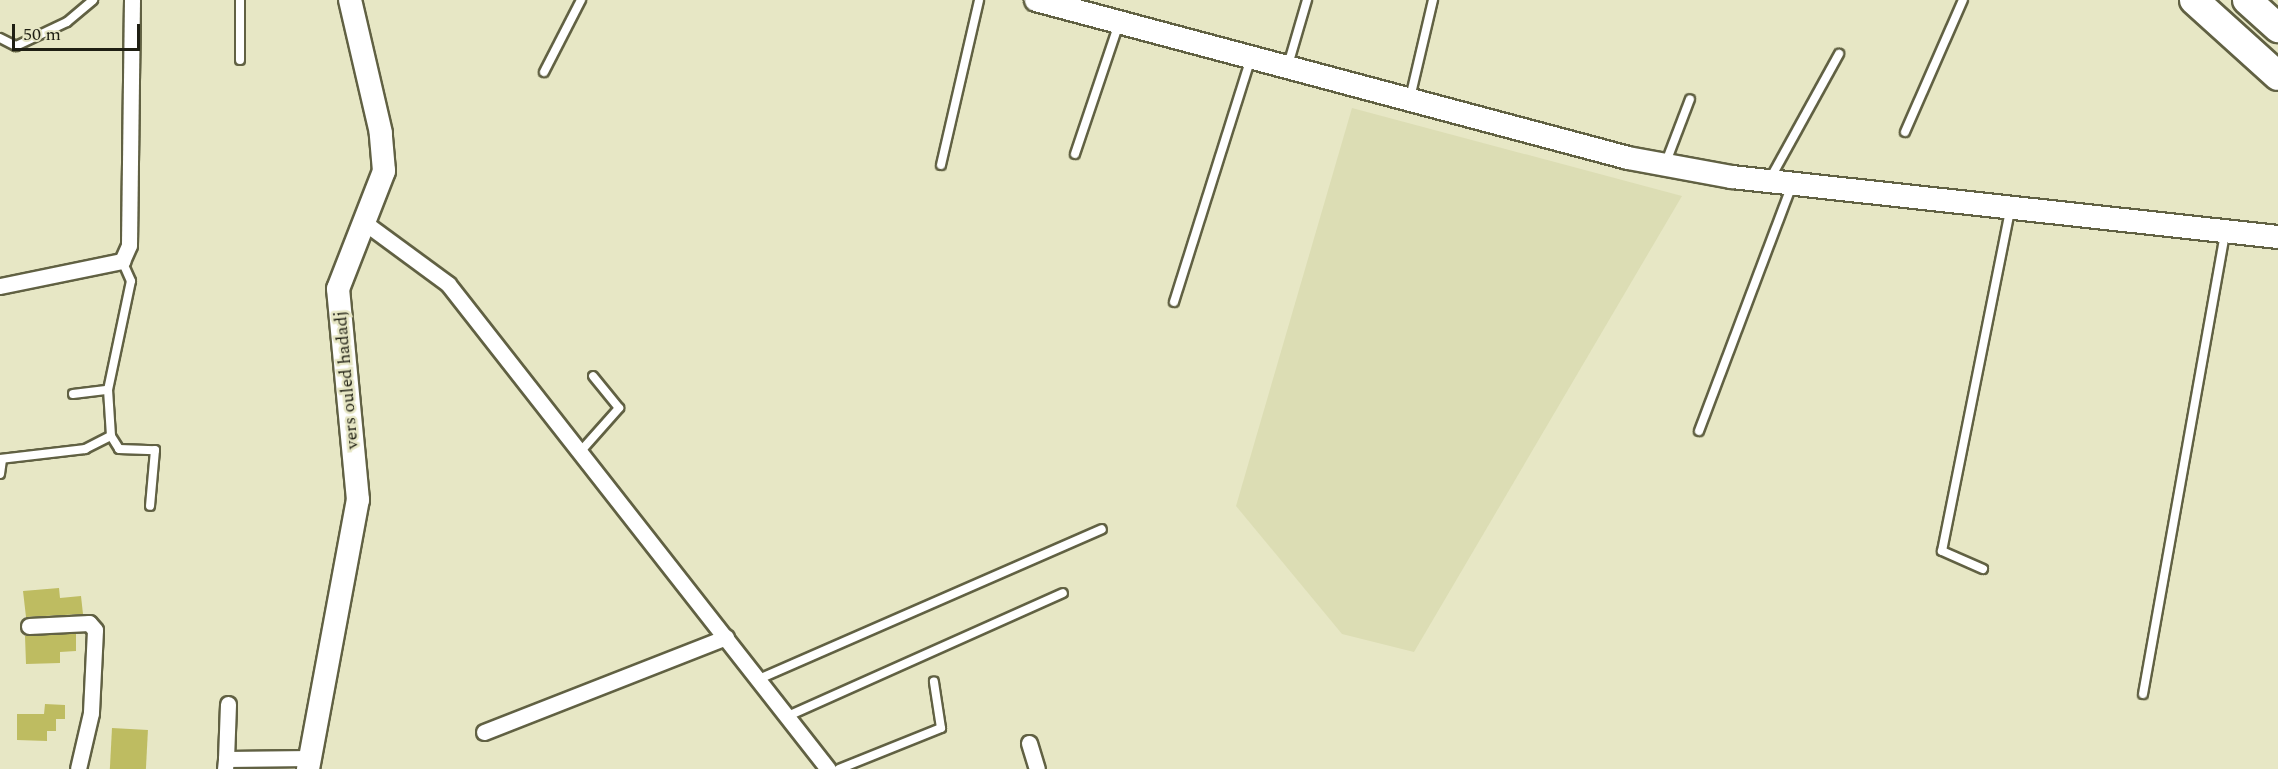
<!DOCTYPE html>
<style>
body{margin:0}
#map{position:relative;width:2278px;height:769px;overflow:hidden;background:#e7e7c5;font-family:Spectral,serif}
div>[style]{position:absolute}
.built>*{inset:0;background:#dcddb4}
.building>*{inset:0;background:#bebc61;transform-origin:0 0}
.roads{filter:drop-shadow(2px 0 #616143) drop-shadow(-2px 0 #616143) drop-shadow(0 2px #616143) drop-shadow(0 -2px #616143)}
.lane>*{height:8px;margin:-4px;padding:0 4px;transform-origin:4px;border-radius:4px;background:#fff}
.street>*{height:15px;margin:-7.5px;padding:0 7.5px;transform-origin:7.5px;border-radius:7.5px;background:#fff}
.secondary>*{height:22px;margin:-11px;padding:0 11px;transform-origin:11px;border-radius:11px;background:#fff}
.highway>*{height:28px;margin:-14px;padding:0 14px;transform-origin:14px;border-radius:14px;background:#fff}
span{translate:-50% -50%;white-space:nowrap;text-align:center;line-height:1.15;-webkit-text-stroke:5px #e7e7c5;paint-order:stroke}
.street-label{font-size:18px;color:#1f1f13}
.scale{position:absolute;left:12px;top:24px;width:128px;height:27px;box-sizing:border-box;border:3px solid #1f1f13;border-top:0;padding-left:8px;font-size:18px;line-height:21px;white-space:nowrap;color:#1f1f13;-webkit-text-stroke:4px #e7e7c5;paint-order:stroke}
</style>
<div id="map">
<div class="built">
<div style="clip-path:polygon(1352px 108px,1682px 196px,1414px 652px,1342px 634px,1236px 506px)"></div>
</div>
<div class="building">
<div style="clip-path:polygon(59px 588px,60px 598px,81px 596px,83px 614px,26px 617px,23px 591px)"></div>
<div style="clip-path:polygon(76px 633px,76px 651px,60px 652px,60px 663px,26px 664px,25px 636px)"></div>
<div style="clip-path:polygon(45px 704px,65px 705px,65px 719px,56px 719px,56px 731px,47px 731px,47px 741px,17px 740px,17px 714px,44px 714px)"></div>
<div style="left:112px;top:728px;width:36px;height:41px;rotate:3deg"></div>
</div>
<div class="roads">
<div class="lane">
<div style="left:0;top:38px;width:18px;rotate:27deg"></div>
<div style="left:16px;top:46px;width:56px;rotate:-25.2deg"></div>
<div style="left:67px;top:22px;width:34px;rotate:-40deg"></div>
<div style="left:240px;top:60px;width:60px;rotate:-90deg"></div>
<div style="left:1288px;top:65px;width:68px;rotate:-73.7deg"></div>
<div style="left:544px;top:72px;width:81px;rotate:-62.8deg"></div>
<div style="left:1410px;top:98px;width:101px;rotate:-76.8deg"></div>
<div style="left:1905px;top:132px;width:144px;rotate:-66.3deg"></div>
<div style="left:1075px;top:154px;width:138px;rotate:-71.4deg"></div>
<div style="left:1666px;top:162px;width:67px;rotate:-69.1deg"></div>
<div style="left:941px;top:165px;width:169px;rotate:-77deg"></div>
<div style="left:1770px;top:179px;width:143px;rotate:-61.1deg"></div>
<div style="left:1174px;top:302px;width:253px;rotate:-72.5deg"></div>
<div style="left:73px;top:394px;width:35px;rotate:-7deg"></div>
<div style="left:1699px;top:431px;width:263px;rotate:-69.3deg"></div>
<div style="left:111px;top:436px;width:15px;rotate:58deg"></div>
<div style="left:119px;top:449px;width:36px;rotate:2deg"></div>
<div style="left:155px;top:450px;width:56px;rotate:95.1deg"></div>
<div style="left:580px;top:452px;width:59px;rotate:-48.4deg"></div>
<div style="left:619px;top:408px;width:41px;rotate:-129.1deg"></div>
<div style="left:0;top:459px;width:86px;rotate:-6.7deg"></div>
<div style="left:85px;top:449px;width:29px;rotate:-27deg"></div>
<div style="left:111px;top:436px;width:46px;rotate:-93.7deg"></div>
<div style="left:108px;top:390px;width:111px;rotate:-78.1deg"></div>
<div style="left:131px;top:281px;width:22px;rotate:-114deg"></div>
<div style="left:0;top:474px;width:15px;rotate:-82deg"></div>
<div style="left:1983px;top:569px;width:45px;rotate:-156.3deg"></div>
<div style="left:1942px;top:551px;width:347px;rotate:-78.7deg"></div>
<div style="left:759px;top:679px;width:374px;rotate:-23.6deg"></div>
<div style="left:2143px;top:694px;width:467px;rotate:-79.9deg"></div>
<div style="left:788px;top:716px;width:301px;rotate:-24.1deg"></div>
<div style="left:839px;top:769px;width:110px;rotate:-21.9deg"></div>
<div style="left:941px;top:728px;width:47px;rotate:-98.7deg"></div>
</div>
<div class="street">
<div style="left:365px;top:223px;width:103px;rotate:36.3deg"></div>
<div style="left:448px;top:284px;width:616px;rotate:51.92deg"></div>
<div style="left:0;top:286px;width:125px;rotate:-11.6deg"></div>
<div style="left:122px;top:261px;width:17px;rotate:-66deg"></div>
<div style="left:129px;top:245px;width:245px;rotate:-89.3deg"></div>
<div style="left:29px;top:626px;width:60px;rotate:-2.9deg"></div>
<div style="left:89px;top:623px;width:9px;rotate:49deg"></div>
<div style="left:95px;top:630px;width:83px;rotate:92.8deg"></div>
<div style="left:91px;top:713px;width:57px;rotate:103.1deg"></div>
<div style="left:484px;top:732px;width:260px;rotate:-21.4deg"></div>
<div style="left:1029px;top:743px;width:27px;rotate:73deg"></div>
<div style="left:226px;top:759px;width:55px;rotate:-87.9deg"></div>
<div style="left:225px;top:769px;width:10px;rotate:-84deg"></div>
<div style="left:226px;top:759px;width:84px;rotate:-0.7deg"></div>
</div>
<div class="secondary">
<div style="left:1036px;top:0;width:613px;rotate:14.94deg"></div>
<div style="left:1628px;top:158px;width:106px;rotate:10.4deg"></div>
<div style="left:1732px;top:177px;width:549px;rotate:6.27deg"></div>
<div style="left:308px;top:769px;width:274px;rotate:-79.5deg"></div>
<div style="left:358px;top:500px;width:212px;rotate:-95.4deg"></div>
<div style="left:338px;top:289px;width:127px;rotate:-68.7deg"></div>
<div style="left:384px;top:171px;width:38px;rotate:-95deg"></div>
<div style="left:381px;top:133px;width:137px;rotate:-103.1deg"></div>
</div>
<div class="highway">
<div style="left:2194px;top:0;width:113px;rotate:42.1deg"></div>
<div style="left:2247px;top:0;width:42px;rotate:42.1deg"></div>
</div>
</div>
<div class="street-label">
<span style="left:347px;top:380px;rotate:-95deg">vers ouled hadadj</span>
</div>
<div class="scale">50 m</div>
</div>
